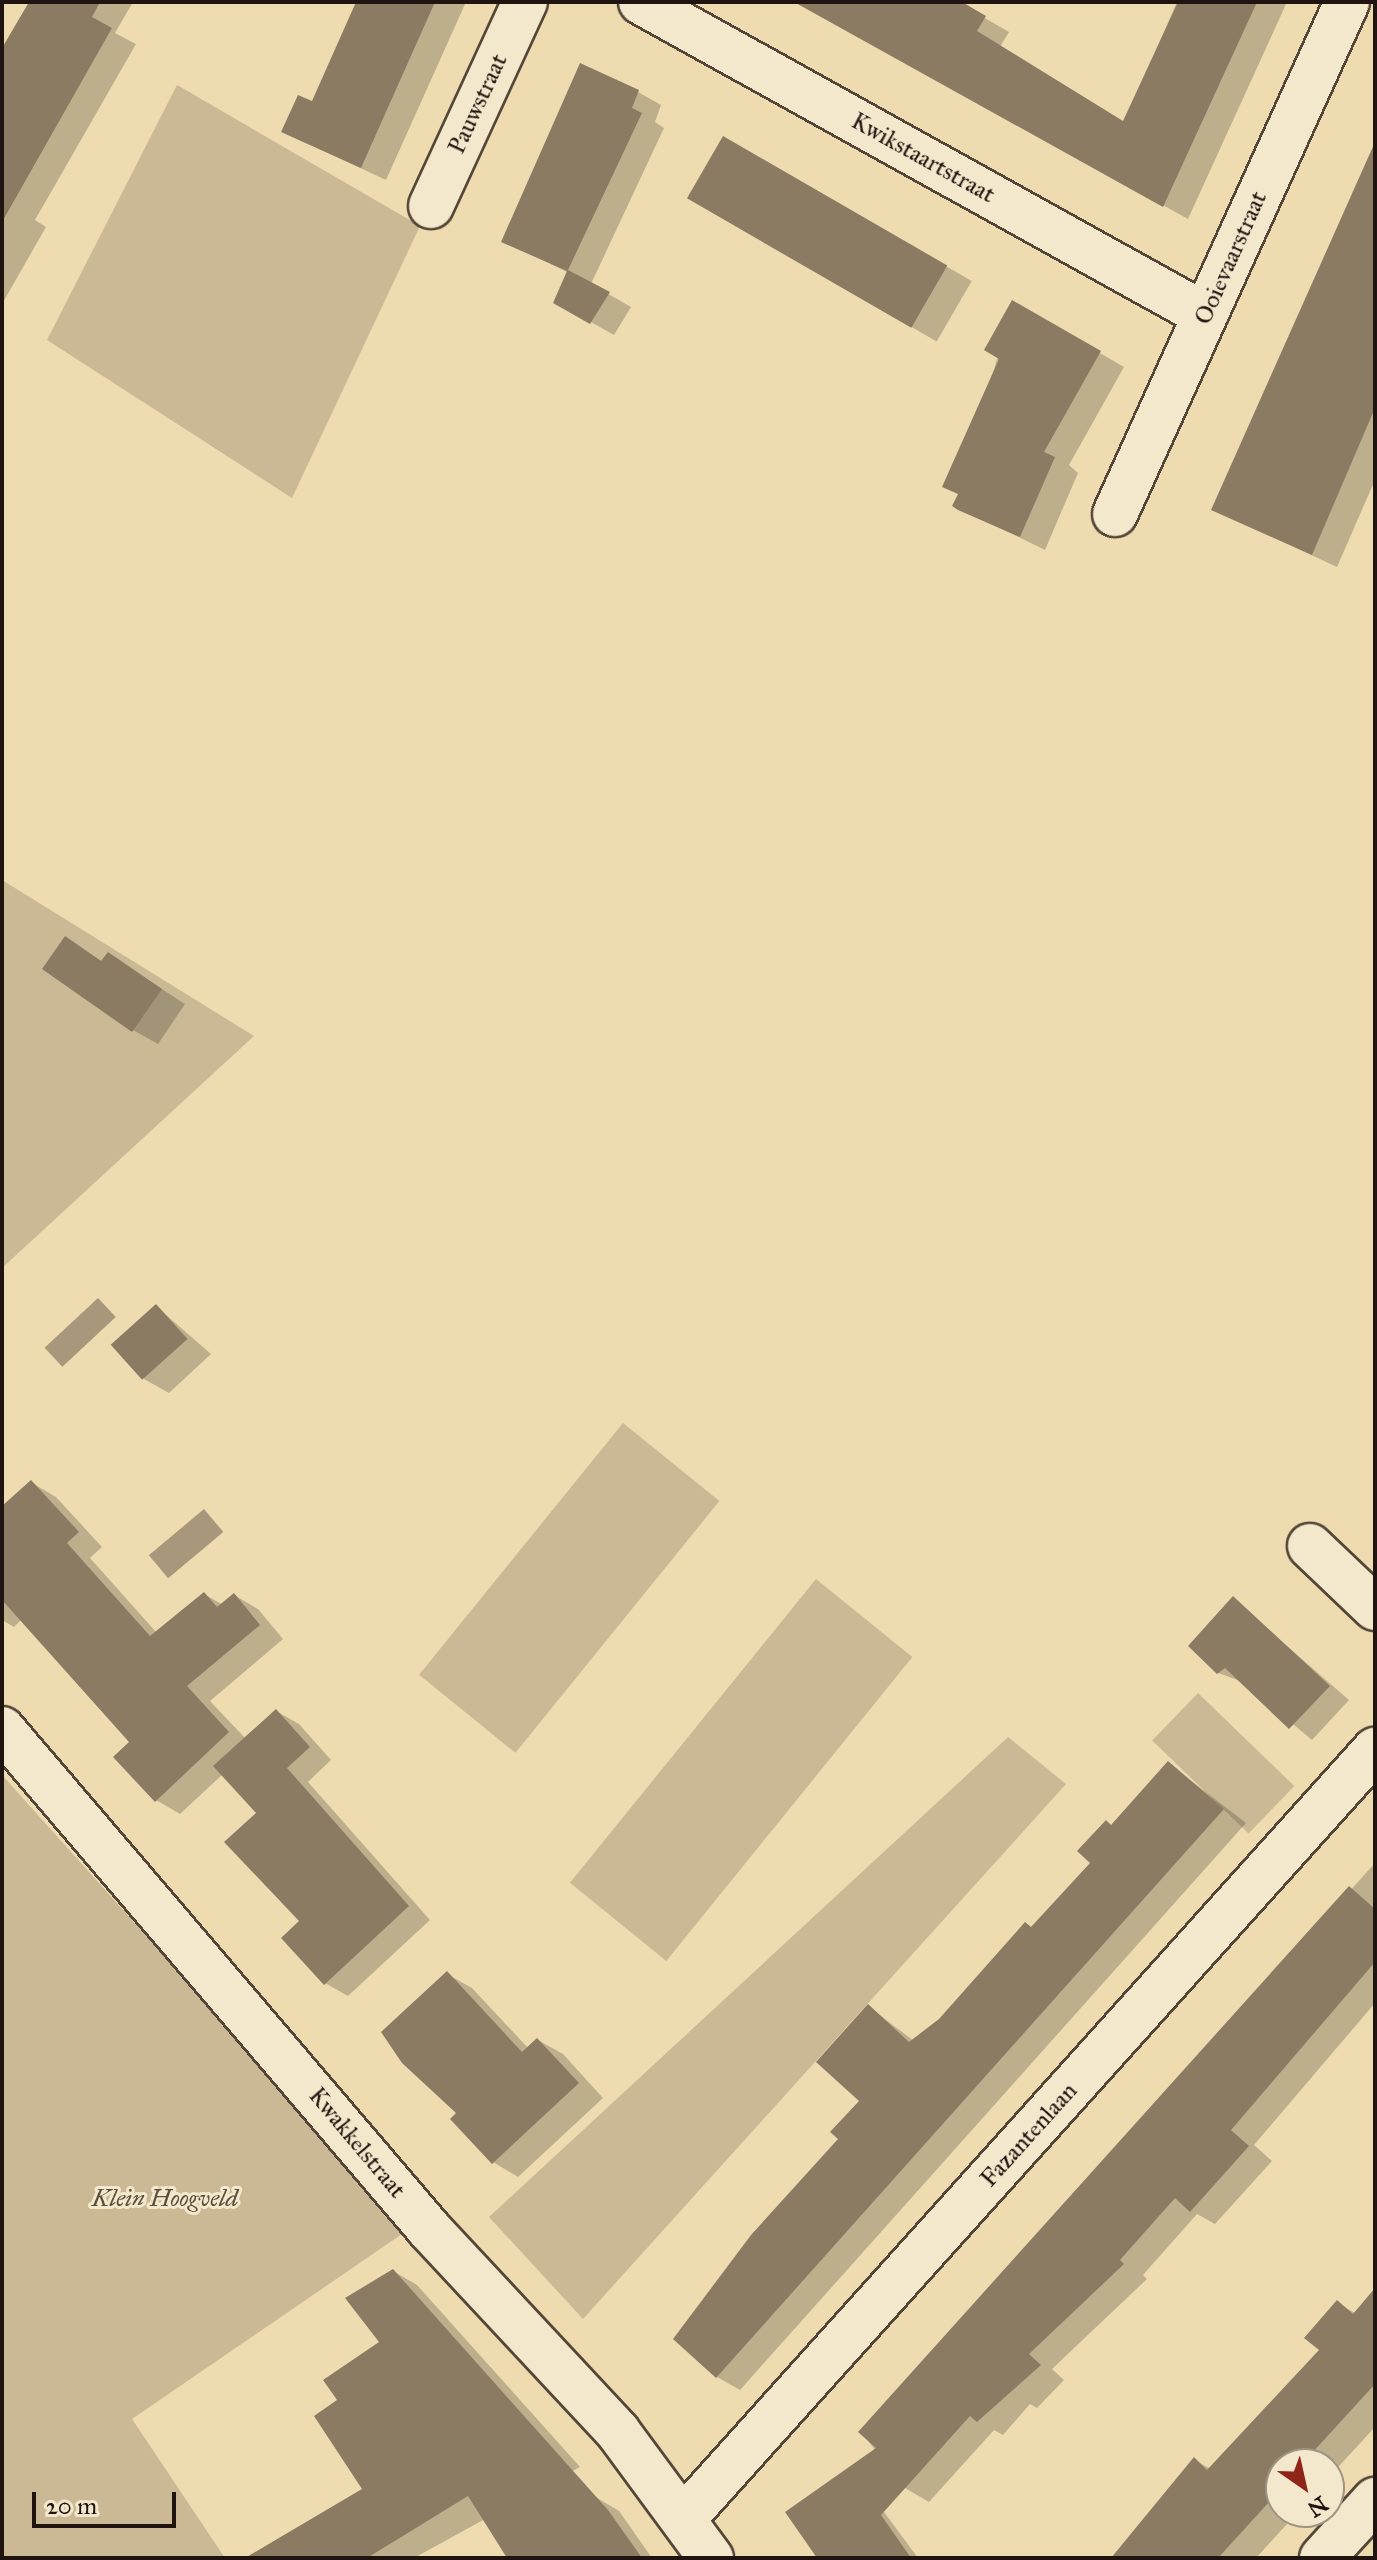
<!DOCTYPE html>
<style>
body{margin:0}
#map{position:relative;width:1377px;height:2560px;overflow:hidden;background:#eedbb0;font-family:"IM FELL Great Primer",serif}
div>[style]{position:absolute}
.green>*{inset:0;background:#cbb995;transform-origin:0 0}
.water>*{inset:0;background:#a8977a;transform-origin:0 0}
.shadow>*{inset:0;background:#0003;transform-origin:0 0}
.building>*{inset:0;background:#8b7b63;transform-origin:0 0}
.roads{filter:drop-shadow(2px 0 #544638) drop-shadow(-2px 0 #544638) drop-shadow(0 2px #544638) drop-shadow(0 -2px #544638)}
.minor>*{height:44px;margin:-22px;padding:0 22px;transform-origin:22px;border-radius:22px;background:#f4e8cc}
span{translate:-50% -50%;white-space:nowrap;text-align:center;line-height:1.15;-webkit-text-stroke:6px #f4e8cc;paint-order:stroke}
.street-label{font-size:24px;color:#201410}
.park-label{font-size:24px;color:#5c4e3f;font-style:italic}
.frame{position:absolute;inset:0;border:4px solid #201410;pointer-events:none}
.north{position:absolute;left:1265px;top:2448px;width:80px;height:80px;box-sizing:border-box;background:#f4e8cc;border:2px solid #9f9381;border-radius:50%;rotate:146deg;font-size:22px;font-weight:700;line-height:32px;text-align:center;color:#201410}
.north::after{content:'';display:block;margin:auto;width:28px;height:36px;background:#8f2418;clip-path:polygon(50% 0,100% 100%,50% 72%,0 100%)}
.scale{position:absolute;left:32px;top:2492px;width:144px;height:36px;box-sizing:border-box;border:4px solid #201410;border-top:0;padding-left:10px;font-size:24px;line-height:28px;white-space:nowrap;color:#201410;-webkit-text-stroke:6px #f4e8cc;paint-order:stroke}
</style>
<div id="map">
<div class="green">
<div style="clip-path:polygon(177px 85px,420px 226px,292px 498px,47px 340px)"></div>
<div style="clip-path:polygon(2px 880px,254px 1036px,2px 1268px)"></div>
<div style="left:623px;top:1423px;width:124px;height:324px;rotate:39deg"></div>
<div style="left:816px;top:1579px;width:124px;height:391px;rotate:39deg"></div>
<div style="left:1198px;top:1693px;width:134px;height:66px;rotate:44deg"></div>
<div style="clip-path:polygon(1008px 1737px,1066px 1784px,583px 2319px,489px 2217px)"></div>
<div style="clip-path:polygon(2px 1775px,325px 2135px,402px 2234px,132px 2419px,225px 2558px,2px 2558px)"></div>
</div>
<div class="water">
<div style="left:98px;top:1298px;width:26px;height:73px;rotate:47deg"></div>
<div style="left:204px;top:1509px;width:30px;height:72px;rotate:50deg"></div>
</div>
<div class="shadow">
<div style="clip-path:polygon(31px 2px,133px 2px,115px 33px,136px 44px,35px 220px,46px 227px,2px 304px,2px 53px)"></div>
<div style="clip-path:polygon(358px 2px,466px 2px,386px 180px,283px 132px,313px 103px)"></div>
<div style="clip-path:polygon(796px 2px,957px 2px,1009px 32px,1000px 47px,1124px 123px,1177px 2px,1287px 2px,1188px 219px)"></div>
<div style="clip-path:polygon(638px 92px,661px 105px,655px 122px,664px 128px,591px 284px,631px 307px,614px 335px,555px 302px,569px 273px,504px 241px)"></div>
<div style="left:724px;top:138px;width:286px;height:70px;rotate:30deg"></div>
<div style="clip-path:polygon(1375px 146px,1375px 480px,1337px 567px,1213px 509px)"></div>
<div style="clip-path:polygon(1013px 303px,1124px 367px,1069px 465px,1078px 473px,1045px 550px,955px 506px)"></div>
<div style="clip-path:polygon(65px 939px,103px 962px,108px 954px,185px 1004px,158px 1044px,133px 1030px)"></div>
<div style="clip-path:polygon(157px 1307px,211px 1354px,169px 1393px,144px 1379px)"></div>
<div style="clip-path:polygon(32px 1483px,56px 1497px,102px 1547px,90px 1558px,157px 1633px,204px 1594px,223px 1605px,234px 1595px,258px 1609px,283px 1639px,210px 1701px,246px 1739px,276px 1711px,299px 1724px,331px 1760px,308px 1782px,430px 1920px,348px 1996px,325px 1983px,258px 1813px,223px 1774px,180px 1814px,156px 1800px,132px 1742px,22px 1619px,14px 1627px,2px 1620px,2px 1509px)"></div>
<div style="clip-path:polygon(1233px 1599px,1349px 1700px,1312px 1740px,1243px 1682px,1218px 1673px)"></div>
<div style="clip-path:polygon(1168px 1763px,1246px 1823px,740px 2390px,717px 2377px,861px 2100px,869px 2007px,914px 2041px,941px 2021px,1093px 1863px,1113px 1826px)"></div>
<div style="clip-path:polygon(1375px 1863px,1375px 2003px,1254px 2145px,1272px 2161px,1215px 2224px,1197px 2214px,1143px 2275px,1147px 2279px,1052px 2369px,1064px 2380px,1037px 2408px,1030px 2404px,1003px 2435px,994px 2430px,929px 2502px,905px 2488px,861px 2432px)"></div>
<div style="clip-path:polygon(447px 1974px,472px 1988px,529px 2049px,538px 2040px,563px 2054px,603px 2098px,518px 2177px,493px 2162px,459px 2113px)"></div>
<div style="clip-path:polygon(393px 2271px,417px 2285px,580px 2467px,414px 2558px,257px 2558px,365px 2489px,339px 2401px,381px 2343px)"></div>
<div style="clip-path:polygon(1375px 2290px,1375px 2427px,1329px 2477px,1329px 2464px,1281px 2464px,1281px 2512px,1298px 2512px,1256px 2558px,1113px 2558px,1194px 2460px,1211px 2469px,1322px 2350px,1337px 2303px,1355px 2313px)"></div>
<div style="clip-path:polygon(867px 2489px,918px 2558px,820px 2558px)"></div>
<div style="clip-path:polygon(594px 2496px,619px 2511px,652px 2558px,521px 2558px)"></div>
</div>
<div class="building">
<div style="clip-path:polygon(29px 2px,100px 2px,92px 17px,112px 28px,2px 222px,2px 48px)"></div>
<div style="clip-path:polygon(356px 2px,435px 2px,361px 168px,281px 132px,298px 95px,312px 101px)"></div>
<div style="clip-path:polygon(794px 2px,962px 2px,986px 16px,977px 31px,1123px 121px,1178px 2px,1257px 2px,1163px 207px)"></div>
<div style="clip-path:polygon(580px 63px,639px 90px,632px 108px,642px 113px,568px 270px,610px 292px,590px 324px,553px 303px,567px 271px,501px 242px)"></div>
<div style="left:723px;top:136px;width:259px;height:72px;rotate:30deg"></div>
<div style="clip-path:polygon(1375px 142px,1375px 408px,1312px 555px,1211px 510px)"></div>
<div style="clip-path:polygon(1012px 300px,1101px 351px,1044px 452px,1055px 457px,1020px 537px,958px 510px,952px 506px,958px 494px,942px 487px,999px 359px,984px 350px)"></div>
<div style="clip-path:polygon(65px 936px,101px 961px,108px 952px,162px 989px,132px 1032px,42px 969px)"></div>
<div style="left:156px;top:1304px;width:47px;height:61px;rotate:48deg"></div>
<div style="clip-path:polygon(31px 1480px,79px 1532px,67px 1543px,150px 1636px,204px 1592px,217px 1607px,234px 1593px,260px 1625px,187px 1686px,229px 1732px,155px 1802px,113px 1757px,129px 1742px,2px 1600px,2px 1506px)"></div>
<div style="clip-path:polygon(1233px 1596px,1330px 1686px,1289px 1729px,1225px 1668px,1217px 1674px,1188px 1646px)"></div>
<div style="clip-path:polygon(276px 1709px,310px 1747px,287px 1768px,409px 1906px,324px 1985px,281px 1938px,299px 1921px,224px 1842px,256px 1813px,213px 1766px)"></div>
<div style="clip-path:polygon(1168px 1761px,1224px 1809px,716px 2378px,673px 2339px,751px 2235px,838px 2139px,830px 2132px,859px 2101px,816px 2062px,868px 2004px,909px 2042px,939px 2019px,1025px 1922px,1031px 1927px,1090px 1863px,1077px 1851px,1106px 1820px,1111px 1825px)"></div>
<div style="clip-path:polygon(1349px 1886px,1375px 1909px,1375px 1962px,1231px 2130px,1249px 2146px,1190px 2212px,1175px 2198px,1120px 2260px,1124px 2264px,1029px 2354px,1041px 2365px,977px 2422px,970px 2416px,881px 2515px,911px 2558px,817px 2558px,785px 2512px,876px 2448px,858px 2432px)"></div>
<div style="clip-path:polygon(447px 1971px,522px 2052px,537px 2038px,579px 2083px,492px 2164px,450px 2119px,456px 2113px,402px 2063px,381px 2032px)"></div>
<div style="clip-path:polygon(393px 2269px,608px 2510px,642px 2558px,507px 2558px,468px 2496px,367px 2558px,245px 2558px,362px 2489px,314px 2416px,337px 2400px,323px 2380px,379px 2342px,345px 2298px)"></div>
<div style="clip-path:polygon(1375px 2288px,1375px 2384px,1302px 2464px,1281px 2464px,1281px 2489px,1218px 2558px,1111px 2558px,1194px 2457px,1207px 2470px,1319px 2350px,1304px 2338px,1337px 2300px,1353px 2314px)"></div>
</div>
<div class="roads">
<div class="minor">
<div style="left:641px;top:2px;width:645px;rotate:29.03deg"></div>
<div style="left:431px;top:206px;width:225px;rotate:-65.3deg"></div>
<div style="left:1115px;top:514px;width:562px;rotate:-65.62deg"></div>
<div style="left:1310px;top:1546px;width:90px;rotate:43.6deg"></div>
<div style="left:2px;top:1729px;width:658px;rotate:49.5deg"></div>
<div style="left:429px;top:2229px;width:277px;rotate:47deg"></div>
<div style="left:618px;top:2432px;width:157px;rotate:53.6deg"></div>
<div style="left:683px;top:2519px;width:1035px;rotate:-48.02deg"></div>
<div style="left:1322px;top:2558px;width:79px;rotate:-47.6deg"></div>
</div>
</div>
<div class="street-label">
<span style="left:478px;top:104px;rotate:-65deg">Pauwstraat</span>
<span style="left:923px;top:158px;rotate:29deg">Kwikstaartstraat</span>
<span style="left:1231px;top:258px;rotate:-66deg">Ooievaarstraat</span>
<span style="left:1029px;top:2135px;rotate:-48deg">Fazantenlaan</span>
<span style="left:357px;top:2143px;rotate:50deg">Kwakkelstraat</span>
</div>
<div class="park-label">
<span style="left:165px;top:2199px">Klein Hoogveld</span>
</div>
<div class="frame"></div>
<div class="north">N</div>
<div class="scale">20 m</div>
</div>
